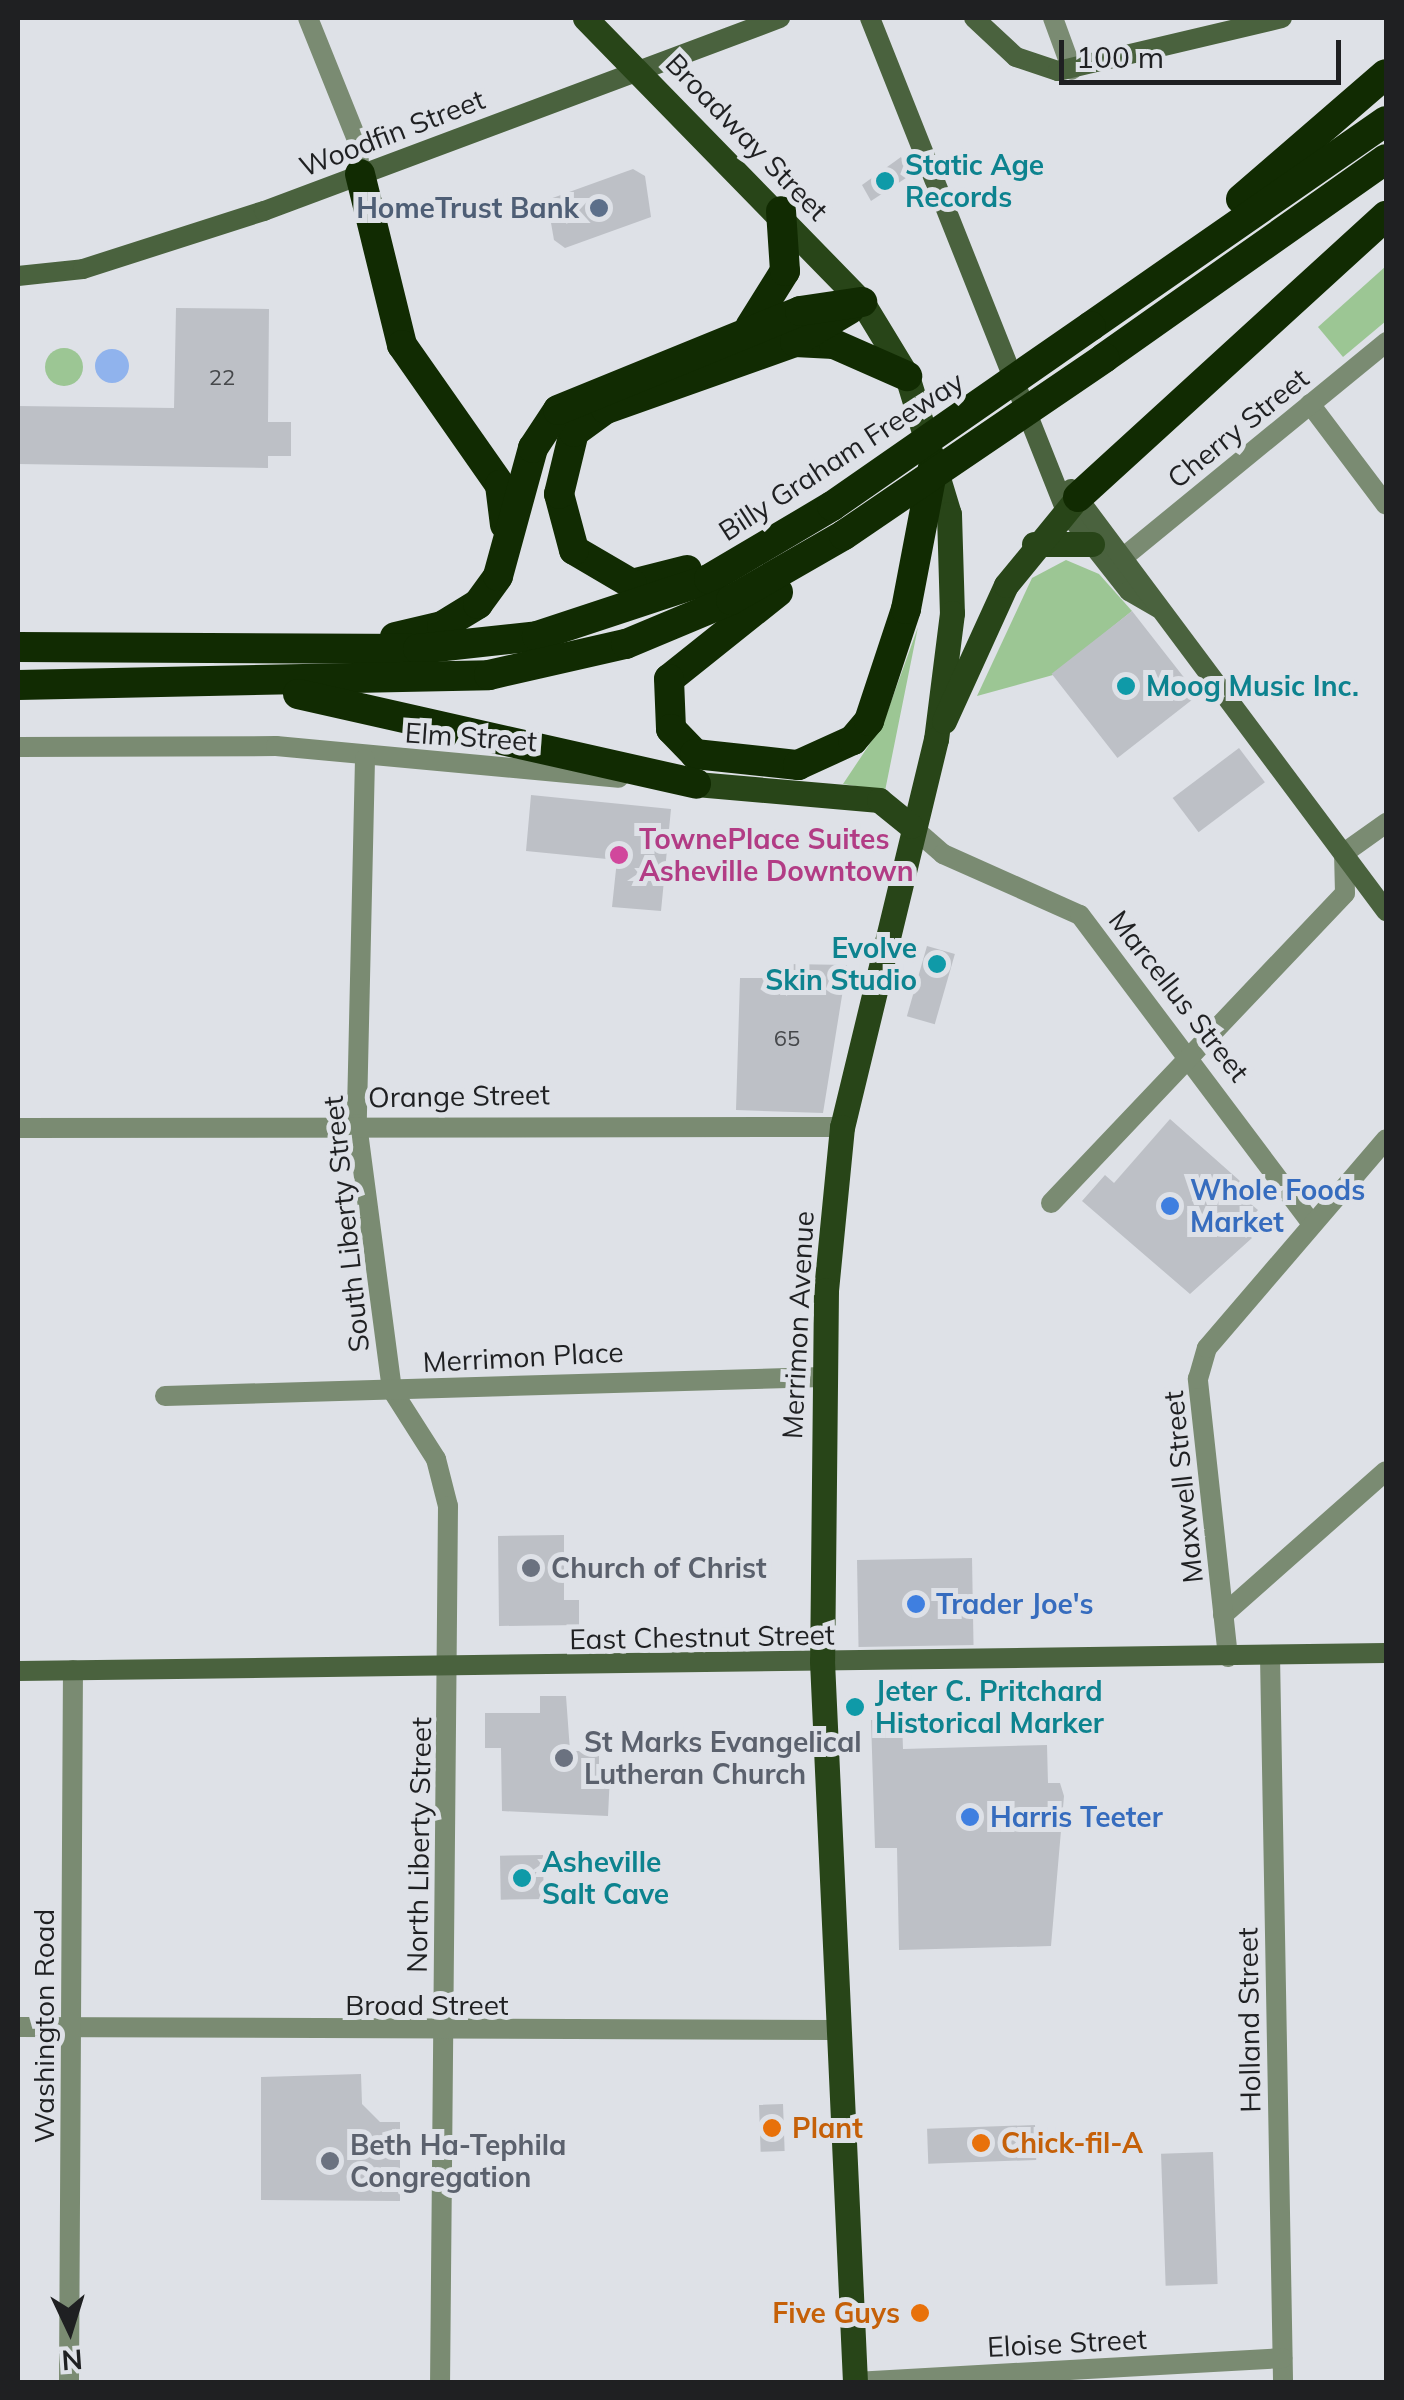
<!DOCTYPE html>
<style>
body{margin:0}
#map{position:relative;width:1404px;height:2400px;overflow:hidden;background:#dee1e7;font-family:Mulish,sans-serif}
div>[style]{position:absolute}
.green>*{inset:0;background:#9cc694}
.round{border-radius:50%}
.water>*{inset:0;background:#90b3ed}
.building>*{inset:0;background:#bdc0c6;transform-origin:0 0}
.street>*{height:20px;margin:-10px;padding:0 10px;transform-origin:10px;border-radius:10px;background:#7a8b72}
.secondary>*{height:20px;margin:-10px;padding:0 10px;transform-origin:10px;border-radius:10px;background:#4a623e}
.primary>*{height:25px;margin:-12.5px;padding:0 12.5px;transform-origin:12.5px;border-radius:12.5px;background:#284518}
.highway>*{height:30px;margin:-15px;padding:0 15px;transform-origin:15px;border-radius:15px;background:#112b02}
.highway-bridge>*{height:30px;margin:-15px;padding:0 15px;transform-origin:15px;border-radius:15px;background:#112b02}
.dots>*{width:28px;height:28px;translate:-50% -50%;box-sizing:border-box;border:5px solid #dee1e7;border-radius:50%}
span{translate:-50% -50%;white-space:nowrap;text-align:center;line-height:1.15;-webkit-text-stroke:10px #dee1e7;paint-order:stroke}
.number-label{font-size:22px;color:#46484b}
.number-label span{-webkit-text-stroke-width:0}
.street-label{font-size:28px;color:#1f2022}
.culture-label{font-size:28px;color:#0d838f;font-weight:700}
.left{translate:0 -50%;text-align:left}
.right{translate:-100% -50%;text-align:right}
.service-label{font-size:28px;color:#4e5e75;font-weight:700}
.hotel-label{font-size:28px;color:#b23c85;font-weight:700}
.shop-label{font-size:28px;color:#366cbe;font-weight:700}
.worship-label{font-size:28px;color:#5b616d;font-weight:700}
.food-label{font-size:28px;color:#c56008;font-weight:700}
.frame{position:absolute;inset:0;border:20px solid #1f2022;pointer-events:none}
.north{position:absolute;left:20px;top:2280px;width:100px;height:100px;-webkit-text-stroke:8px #dee1e7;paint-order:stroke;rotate:176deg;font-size:28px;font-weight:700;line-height:40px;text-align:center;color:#1f2022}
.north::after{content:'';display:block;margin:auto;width:35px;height:45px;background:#1f2022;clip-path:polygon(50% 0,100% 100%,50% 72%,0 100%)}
.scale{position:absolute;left:1059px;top:40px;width:282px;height:45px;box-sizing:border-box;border:5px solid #1f2022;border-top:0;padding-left:12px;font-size:30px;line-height:35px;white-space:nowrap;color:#1f2022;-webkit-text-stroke:8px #dee1e7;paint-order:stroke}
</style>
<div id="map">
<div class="green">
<div style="clip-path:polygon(1386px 266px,1386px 321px,1343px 357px,1318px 327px)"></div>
<div class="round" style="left:45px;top:348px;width:38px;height:38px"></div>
<div style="clip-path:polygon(1066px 560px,1099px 574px,1132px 611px,1053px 675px,977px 696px,1032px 578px)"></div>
<div style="clip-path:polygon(918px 627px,885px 791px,843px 784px,883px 724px)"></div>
</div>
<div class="water">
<div class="round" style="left:95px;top:349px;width:34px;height:34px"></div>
</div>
<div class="building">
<div style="clip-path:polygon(901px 157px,909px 176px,871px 201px,862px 185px)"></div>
<div style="clip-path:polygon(633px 169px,645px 176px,651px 217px,565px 248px,554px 240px,547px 200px)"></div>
<div style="clip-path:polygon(176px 308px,269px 309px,268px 422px,291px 422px,291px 456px,268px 456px,268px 468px,18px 464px,18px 406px,174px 408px)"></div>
<div style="left:1132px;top:611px;width:107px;height:102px;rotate:52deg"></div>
<div style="left:1239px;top:748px;width:43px;height:83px;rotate:53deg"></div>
<div style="clip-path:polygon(531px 795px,671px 809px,661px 911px,612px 907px,617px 860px,526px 851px)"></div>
<div style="left:927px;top:946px;width:29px;height:73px;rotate:16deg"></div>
<div style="clip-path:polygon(789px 964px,847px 965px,823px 1113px,736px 1110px,740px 978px,789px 978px)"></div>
<div style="clip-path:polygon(1170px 1119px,1240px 1181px,1233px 1189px,1258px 1210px,1242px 1228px,1252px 1238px,1190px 1294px,1082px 1201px,1105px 1175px,1114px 1183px)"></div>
<div style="clip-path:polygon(564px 1535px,564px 1600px,579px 1600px,579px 1625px,499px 1626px,498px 1536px)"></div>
<div style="left:972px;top:1558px;width:87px;height:115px;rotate:89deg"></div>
<div style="clip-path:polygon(540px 1696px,566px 1696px,570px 1751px,599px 1751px,599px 1775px,610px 1775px,608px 1816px,502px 1811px,501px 1748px,485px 1748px,485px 1713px,540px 1713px)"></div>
<div style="clip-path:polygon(871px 1720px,902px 1720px,903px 1749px,1047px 1745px,1048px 1783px,1060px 1783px,1064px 1796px,1051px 1946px,899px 1950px,897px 1848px,875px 1848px)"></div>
<div style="left:543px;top:1855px;width:44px;height:43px;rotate:89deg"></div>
<div style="clip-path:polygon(361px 2074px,362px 2104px,380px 2122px,400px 2122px,400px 2201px,261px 2200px,261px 2077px)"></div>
<div style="left:783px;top:2104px;width:47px;height:24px;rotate:88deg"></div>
<div style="left:1035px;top:2125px;width:35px;height:108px;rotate:88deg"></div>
<div style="left:1213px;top:2152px;width:132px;height:52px;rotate:88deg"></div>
</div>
<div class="street">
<div style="left:308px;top:18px;width:131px;rotate:68.1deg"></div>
<div style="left:357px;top:140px;width:34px;rotate:85deg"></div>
<div style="left:1053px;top:18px;width:55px;rotate:69.9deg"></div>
<div style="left:1310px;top:404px;width:126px;rotate:53deg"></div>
<div style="left:1125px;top:556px;width:338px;rotate:-39.3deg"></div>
<div style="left:18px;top:747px;width:258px;rotate:-0.2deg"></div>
<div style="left:276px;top:746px;width:344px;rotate:5.3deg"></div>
<div style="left:365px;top:759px;width:365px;rotate:91.3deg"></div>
<div style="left:357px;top:1124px;width:268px;rotate:82.5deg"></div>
<div style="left:392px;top:1390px;width:82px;rotate:57.5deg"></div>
<div style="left:436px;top:1459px;width:49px;rotate:75.7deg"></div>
<div style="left:448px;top:1506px;width:876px;rotate:90.52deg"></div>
<div style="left:911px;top:826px;width:43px;rotate:41.2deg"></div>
<div style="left:943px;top:854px;width:150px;rotate:24deg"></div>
<div style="left:1080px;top:915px;width:383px;rotate:53.1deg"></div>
<div style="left:18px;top:1128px;width:824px;rotate:-0.07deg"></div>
<div style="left:1051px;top:1203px;width:427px;rotate:-46.5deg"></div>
<div style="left:1345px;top:893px;width:40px;rotate:-91.4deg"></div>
<div style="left:1344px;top:853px;width:52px;rotate:-35.5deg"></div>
<div style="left:165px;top:1396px;width:658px;rotate:-1.65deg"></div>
<div style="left:1223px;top:1615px;width:217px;rotate:-41.5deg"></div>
<div style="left:1270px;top:1656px;width:726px;rotate:88.97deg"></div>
<div style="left:1228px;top:1657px;width:280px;rotate:-96.2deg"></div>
<div style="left:1198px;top:1379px;width:32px;rotate:-74deg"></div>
<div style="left:1207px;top:1348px;width:275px;rotate:-49.4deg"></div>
<div style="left:18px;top:2027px;width:817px;rotate:0.21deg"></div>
<div style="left:69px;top:2382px;width:712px;rotate:-89.68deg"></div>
<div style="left:855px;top:2382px;width:428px;rotate:-3.2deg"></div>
</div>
<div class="secondary">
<div style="left:870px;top:18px;width:531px;rotate:68.32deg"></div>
<div style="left:1066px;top:511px;width:102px;rotate:51.8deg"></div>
<div style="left:1129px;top:591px;width:34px;rotate:30deg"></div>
<div style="left:974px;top:18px;width:57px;rotate:42.9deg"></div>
<div style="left:1016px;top:57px;width:44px;rotate:18.4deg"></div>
<div style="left:1058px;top:71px;width:230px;rotate:-13.3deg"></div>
<div style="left:18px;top:276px;width:65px;rotate:-6.1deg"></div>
<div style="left:83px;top:269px;width:190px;rotate:-17.8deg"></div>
<div style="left:264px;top:211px;width:551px;rotate:-20.51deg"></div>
<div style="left:1071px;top:489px;width:527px;rotate:53.26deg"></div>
<div style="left:18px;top:1671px;width:1368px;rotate:-0.75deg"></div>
</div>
<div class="primary">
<div style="left:585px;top:18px;width:397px;rotate:45.7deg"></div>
<div style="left:862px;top:302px;width:87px;rotate:58.7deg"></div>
<div style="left:907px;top:376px;width:144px;rotate:73.1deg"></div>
<div style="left:949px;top:514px;width:99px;rotate:88.3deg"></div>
<div style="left:952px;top:613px;width:127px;rotate:97.2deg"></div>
<div style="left:936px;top:739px;width:399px;rotate:103.6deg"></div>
<div style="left:842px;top:1127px;width:164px;rotate:95.6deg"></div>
<div style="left:826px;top:1290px;width:371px;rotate:90.6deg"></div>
<div style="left:822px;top:1661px;width:722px;rotate:87.38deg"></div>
<div style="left:1034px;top:544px;width:58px"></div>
<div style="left:944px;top:721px;width:149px;rotate:-65.5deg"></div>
<div style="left:1006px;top:585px;width:114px;rotate:-50.7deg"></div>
<div style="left:696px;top:784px;width:184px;rotate:5deg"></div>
<div style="left:879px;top:800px;width:41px;rotate:39.1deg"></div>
</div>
<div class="highway">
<div style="left:360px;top:174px;width:176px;rotate:76.2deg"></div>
<div style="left:402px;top:345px;width:171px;rotate:55deg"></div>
<div style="left:500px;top:485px;width:40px;rotate:82.9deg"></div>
<div style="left:1241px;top:199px;width:191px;rotate:-40.8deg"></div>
<div style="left:1091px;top:326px;width:359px;rotate:-34.8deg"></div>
<div style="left:750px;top:327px;width:66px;rotate:-58deg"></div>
<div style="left:785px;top:271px;width:60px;rotate:-93.8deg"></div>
<div style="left:795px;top:342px;width:39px;rotate:3deg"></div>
<div style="left:834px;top:344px;width:80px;rotate:23.7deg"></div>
<div style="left:1104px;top:358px;width:345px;rotate:-35.2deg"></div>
<div style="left:1078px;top:497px;width:417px;rotate:-42.4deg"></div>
<div style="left:687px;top:570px;width:57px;rotate:165.7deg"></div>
<div style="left:632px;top:584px;width:67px;rotate:-149.6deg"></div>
<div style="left:574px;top:550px;width:58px;rotate:-105deg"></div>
<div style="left:559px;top:494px;width:64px;rotate:-76.4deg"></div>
<div style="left:574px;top:432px;width:39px;rotate:-36deg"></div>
<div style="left:606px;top:409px;width:201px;rotate:-19.5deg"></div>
<div style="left:795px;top:342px;width:64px;rotate:-31deg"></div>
<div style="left:778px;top:592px;width:139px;rotate:141.4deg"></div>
<div style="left:669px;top:679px;width:50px;rotate:87.7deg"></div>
<div style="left:671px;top:729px;width:35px;rotate:46deg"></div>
<div style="left:695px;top:754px;width:104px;rotate:6.1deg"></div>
<div style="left:798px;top:765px;width:60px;rotate:-24.4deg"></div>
<div style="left:853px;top:740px;width:25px;rotate:-50deg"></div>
<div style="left:869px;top:721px;width:118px;rotate:-71.7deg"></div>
<div style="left:906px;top:609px;width:150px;rotate:-79.2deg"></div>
<div style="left:395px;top:637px;width:48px;rotate:-13.2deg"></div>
<div style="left:442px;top:626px;width:42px;rotate:-31.4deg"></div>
<div style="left:478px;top:604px;width:34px;rotate:-54deg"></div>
<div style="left:498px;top:576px;width:133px;rotate:-74.7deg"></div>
<div style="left:533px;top:448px;width:45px;rotate:-56.7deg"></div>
<div style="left:558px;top:410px;width:261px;rotate:-22.2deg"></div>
<div style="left:800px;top:311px;width:63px;rotate:-8.3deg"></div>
<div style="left:18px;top:647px;width:400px;rotate:0.3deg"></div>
<div style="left:418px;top:649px;width:120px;rotate:-6.2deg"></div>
<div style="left:537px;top:636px;width:181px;rotate:-18.3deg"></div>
<div style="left:709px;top:579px;width:143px;rotate:-30.7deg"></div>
<div style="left:18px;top:685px;width:471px;rotate:-1.2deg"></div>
<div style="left:489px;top:675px;width:140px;rotate:-12.8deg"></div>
<div style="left:626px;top:644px;width:114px;rotate:-22.7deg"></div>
<div style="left:731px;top:600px;width:130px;rotate:-29.9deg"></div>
<div style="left:298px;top:694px;width:408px;rotate:12.7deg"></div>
</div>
<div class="highway-bridge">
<div style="left:832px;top:506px;width:315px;rotate:-34.8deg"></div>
<div style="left:844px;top:535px;width:315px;rotate:-34.2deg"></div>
</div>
<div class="dots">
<div style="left:885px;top:181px;background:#0f9aa8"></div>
<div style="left:599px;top:208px;background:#5c6f8a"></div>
<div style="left:1126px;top:686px;background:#0f9aa8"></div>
<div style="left:619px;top:855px;background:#d1479c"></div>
<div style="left:937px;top:964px;background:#0f9aa8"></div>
<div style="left:1170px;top:1206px;background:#3f7fe0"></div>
<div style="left:531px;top:1568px;background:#6b7280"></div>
<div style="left:916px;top:1604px;background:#3f7fe0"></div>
<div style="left:855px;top:1707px;background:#0f9aa8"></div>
<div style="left:564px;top:1758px;background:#6b7280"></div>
<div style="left:970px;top:1817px;background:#3f7fe0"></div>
<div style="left:522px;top:1878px;background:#0f9aa8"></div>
<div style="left:772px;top:2128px;background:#e8710a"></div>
<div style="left:981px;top:2143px;background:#e8710a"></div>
<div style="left:330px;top:2161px;background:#6b7280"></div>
<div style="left:920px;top:2313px;background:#e8710a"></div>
</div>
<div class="number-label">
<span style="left:222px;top:378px">22</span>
<span style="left:787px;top:1039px">65</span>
</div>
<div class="street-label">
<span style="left:392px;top:133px;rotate:-21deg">Woodfin Street</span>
<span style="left:747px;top:137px;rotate:46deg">Broadway Street</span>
<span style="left:1238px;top:428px;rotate:-39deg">Cherry Street</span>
<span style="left:841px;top:456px;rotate:-33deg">Billy Graham Freeway</span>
<span style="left:471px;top:737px;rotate:4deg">Elm Street</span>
<span style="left:1179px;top:996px;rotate:52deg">Marcellus Street</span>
<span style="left:459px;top:1096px;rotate:-1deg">Orange Street</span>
<span style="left:346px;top:1224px;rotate:-96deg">South Liberty Street</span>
<span style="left:798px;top:1325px;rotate:-87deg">Merrimon Avenue</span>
<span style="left:523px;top:1357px;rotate:-3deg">Merrimon Place</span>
<span style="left:1183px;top:1487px;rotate:-96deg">Maxwell Street</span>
<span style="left:702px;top:1637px;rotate:-1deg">East Chestnut Street</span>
<span style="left:419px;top:1845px;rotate:-89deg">North Liberty Street</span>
<span style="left:427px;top:2005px">Broad Street</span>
<span style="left:1249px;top:2020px;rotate:-91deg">Holland Street</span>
<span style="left:44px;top:2026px;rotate:-90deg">Washington Road</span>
<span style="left:1067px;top:2343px;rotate:-3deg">Eloise Street</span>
</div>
<div class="culture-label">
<span class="left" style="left:905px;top:181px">Static Age<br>Records</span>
<span class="left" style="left:1146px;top:686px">Moog Music Inc.</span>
<span class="right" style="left:917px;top:964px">Evolve<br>Skin Studio</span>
<span class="left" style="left:875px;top:1707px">Jeter C. Pritchard<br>Historical Marker</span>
<span class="left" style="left:542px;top:1878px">Asheville<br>Salt Cave</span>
</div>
<div class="service-label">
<span class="right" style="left:579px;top:208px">HomeTrust Bank</span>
</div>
<div class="hotel-label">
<span class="left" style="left:639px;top:855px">TownePlace Suites<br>Asheville Downtown</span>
</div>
<div class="shop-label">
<span class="left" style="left:1190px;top:1206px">Whole Foods<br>Market</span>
<span class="left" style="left:936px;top:1604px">Trader Joe's</span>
<span class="left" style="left:990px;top:1817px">Harris Teeter</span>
</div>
<div class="worship-label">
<span class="left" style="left:551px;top:1568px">Church of Christ</span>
<span class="left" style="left:584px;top:1758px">St Marks Evangelical<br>Lutheran Church</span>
<span class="left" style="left:350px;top:2161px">Beth Ha-Tephila<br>Congregation</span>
</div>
<div class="food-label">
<span class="left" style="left:792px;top:2128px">Plant</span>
<span class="left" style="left:1001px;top:2143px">Chick-fil-A</span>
<span class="right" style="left:900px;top:2313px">Five Guys</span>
</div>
<div class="frame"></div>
<div class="north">N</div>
<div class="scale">100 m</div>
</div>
